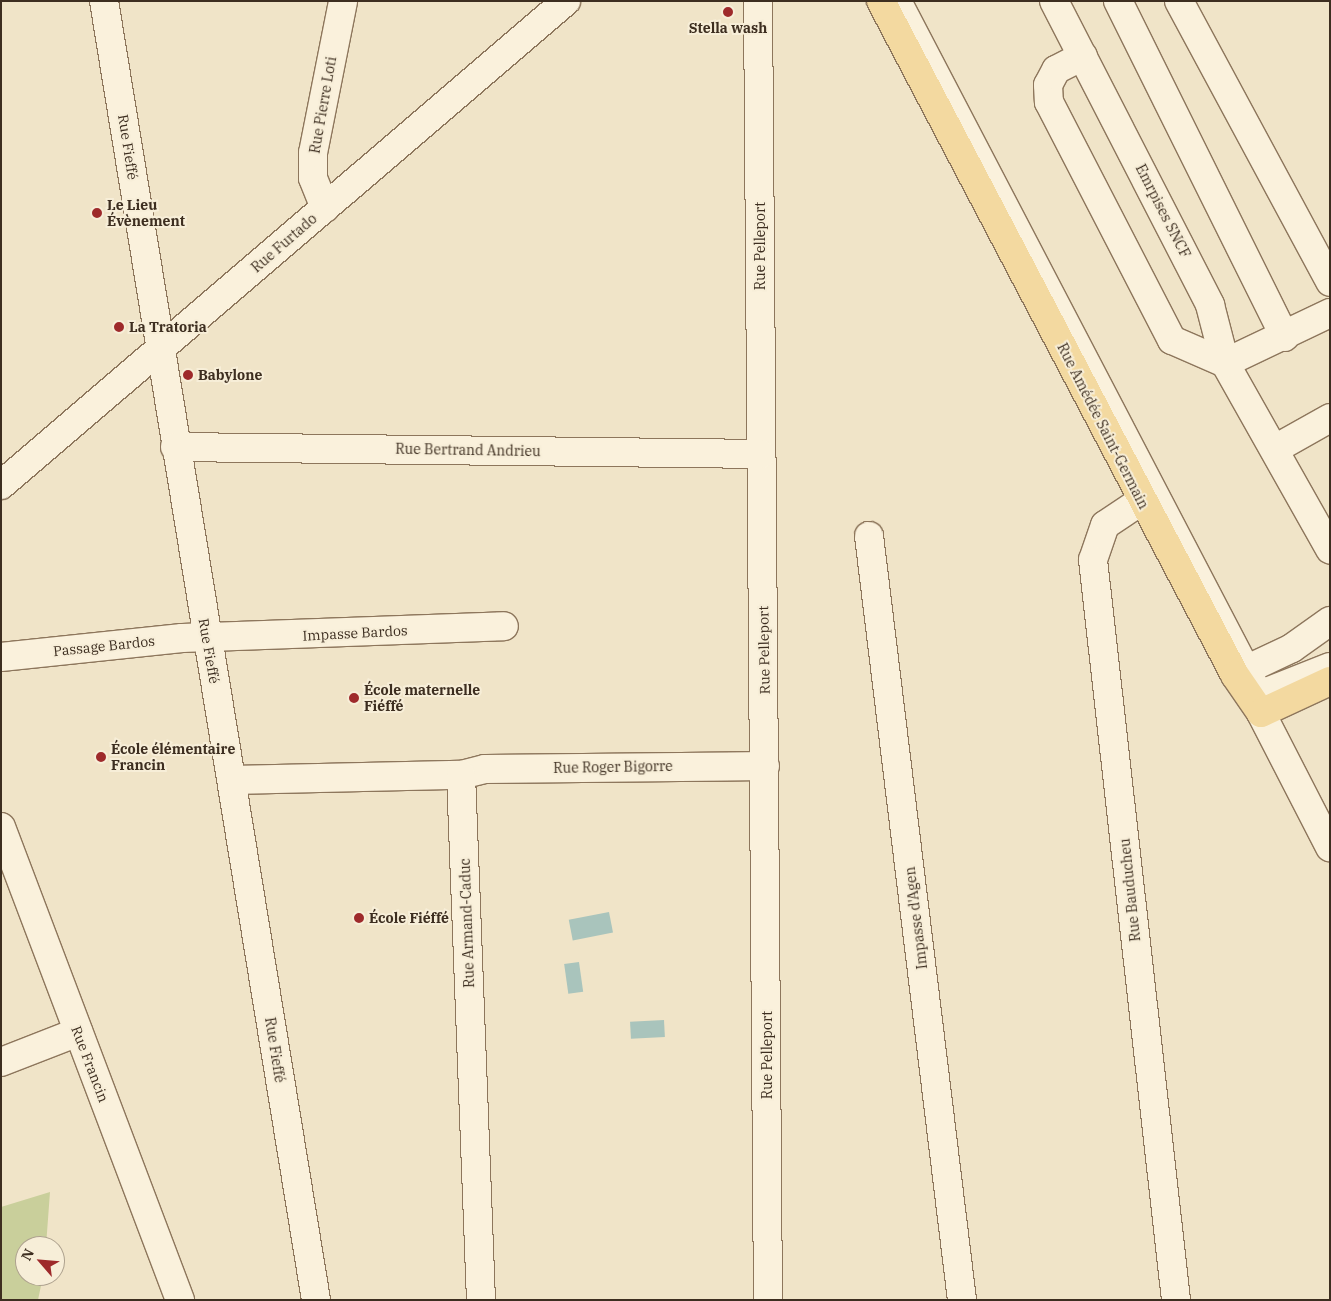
<!DOCTYPE html>
<meta charset="utf-8">
<style>
body{margin:0}
#map{position:relative;width:1331px;height:1301px;overflow:hidden;background:#f0e4c8;font-family:"IBM Plex Serif",serif}
div>[style]{position:absolute}
.green>*{inset:0;background:#c9cf9b}
.water>*{inset:0;background:#a9c4bc;transform-origin:0 0}
.roads{filter:drop-shadow(1px 0 #8d765c) drop-shadow(-1px 0 #8d765c) drop-shadow(0 1px #8d765c) drop-shadow(0 -1px #8d765c)}
.minor>*{height:28px;margin:-14px;padding:0 14px;transform-origin:14px;border-radius:14px;background:#faf1dc}
.major>*{height:28px;margin:-14px;padding:0 14px;transform-origin:14px;border-radius:14px;background:#f3d9a0}
.dots>*{width:14px;height:14px;translate:-50% -50%;box-sizing:border-box;border:2px solid #f7eed8;border-radius:50%}
span{translate:-50% -50%;white-space:nowrap;text-align:center;line-height:1.15;-webkit-text-stroke:4px #f7eed8;paint-order:stroke}
.poi-label{font-size:14px;color:#3d2e20;font-weight:700}
.left{translate:0 -50%;text-align:left}
.street-label{font-size:14px;color:#3d2e20}
.frame{position:absolute;inset:0;border:2px solid #3d2e20;pointer-events:none}
.north{position:absolute;left:15px;top:1236px;width:50px;height:50px;box-sizing:border-box;background:#f7eed8;border:1px solid #ada18e;border-radius:50%;rotate:297deg;font-size:14px;font-weight:700;line-height:20px;text-align:center;color:#3d2e20}
.north::after{content:'';display:block;margin:auto;width:18px;height:22px;background:#9e2a2b;clip-path:polygon(50% 0,100% 100%,50% 72%,0 100%)}
</style>
<div id="map">
<div class="green">
<div style="clip-path:polygon(50px 1192px,46px 1246px,25px 1246px,25px 1276px,43px 1276px,38px 1300px,1px 1300px,1px 1207px)"></div>
</div>
<div class="water">
<div style="left:609px;top:912px;width:21px;height:41px;rotate:79deg"></div>
<div style="left:579px;top:962px;width:30px;height:15px;rotate:82deg"></div>
<div style="left:664px;top:1020px;width:17px;height:34px;rotate:87deg"></div>
</div>
<div class="roads">
<div class="minor">
<div style="left:104px;top:1px;width:1316px;rotate:80.73deg"></div>
<div style="left:758px;top:1px;width:1299px;rotate:89.56deg"></div>
<div style="left:897px;top:1px;width:783px;rotate:62.45deg"></div>
<div style="left:1259px;top:695px;width:76px;rotate:-21.5deg"></div>
<div style="left:1054px;top:1px;width:342px;rotate:62.8deg"></div>
<div style="left:1210px;top:305px;width:60px;rotate:75.5deg"></div>
<div style="left:1225px;top:363px;width:214px;rotate:60.6deg"></div>
<div style="left:1118px;top:1px;width:375px;rotate:63.6deg"></div>
<div style="left:1179px;top:1px;width:319px;rotate:61.7deg"></div>
<div style="left:1083px;top:56px;width:30px;rotate:153deg"></div>
<div style="left:1056px;top:70px;width:17px;rotate:118deg"></div>
<div style="left:1048px;top:85px;width:17px;rotate:87deg"></div>
<div style="left:1049px;top:102px;width:268px;rotate:62.7deg"></div>
<div style="left:1172px;top:340px;width:58px;rotate:23.5deg"></div>
<div style="left:1225px;top:363px;width:116px;rotate:-25.5deg"></div>
<div style="left:325px;top:208px;width:32px;rotate:-112deg"></div>
<div style="left:313px;top:178px;width:25px;rotate:-90deg"></div>
<div style="left:313px;top:153px;width:155px;rotate:-78.8deg"></div>
<div style="left:175px;top:447px;width:586px;rotate:0.68deg"></div>
<div style="left:1275px;top:449px;width:63px;rotate:-29.4deg"></div>
<div style="left:1px;top:485px;width:744px;rotate:-40.58deg"></div>
<div style="left:1141px;top:501px;width:43px;rotate:146.3deg"></div>
<div style="left:1105px;top:525px;width:37px;rotate:109deg"></div>
<div style="left:1093px;top:560px;width:745px;rotate:83.6deg"></div>
<div style="left:869px;top:536px;width:770px;rotate:83.06deg"></div>
<div style="left:1px;top:657px;width:182px;rotate:-6deg"></div>
<div style="left:182px;top:638px;width:322px;rotate:-2.1deg"></div>
<div style="left:1235px;top:675px;width:63px;rotate:-25.3deg"></div>
<div style="left:1292px;top:648px;width:47px;rotate:-35.4deg"></div>
<div style="left:1261px;top:713px;width:151px;rotate:62.8deg"></div>
<div style="left:461px;top:775px;width:25px;rotate:-14deg"></div>
<div style="left:485px;top:769px;width:280px;rotate:-0.6deg"></div>
<div style="left:232px;top:780px;width:229px;rotate:-1.3deg"></div>
<div style="left:461px;top:775px;width:525px;rotate:87.82deg"></div>
<div style="left:1px;top:827px;width:506px;rotate:69.27deg"></div>
<div style="left:1px;top:1062px;width:83px;rotate:-21.3deg"></div>
</div>
<div class="major">
<div style="left:881px;top:1px;width:761px;rotate:62.29deg"></div>
<div style="left:1235px;top:675px;width:46px;rotate:55.6deg"></div>
<div style="left:1261px;top:713px;width:76px;rotate:-24.9deg"></div>
</div>
</div>
<div class="dots">
<div style="left:728px;top:12px;background:#9e2a2b"></div>
<div style="left:97px;top:213px;background:#9e2a2b"></div>
<div style="left:119px;top:327px;background:#9e2a2b"></div>
<div style="left:188px;top:375px;background:#9e2a2b"></div>
<div style="left:354px;top:698px;background:#9e2a2b"></div>
<div style="left:101px;top:757px;background:#9e2a2b"></div>
<div style="left:359px;top:918px;background:#9e2a2b"></div>
</div>
<div class="poi-label">
<span style="left:728px;top:28px">Stella wash</span>
<span class="left" style="left:107px;top:213px">Le Lieu<br>Évènement</span>
<span class="left" style="left:129px;top:327px">La Tratoria</span>
<span class="left" style="left:198px;top:375px">Babylone</span>
<span class="left" style="left:364px;top:698px">École maternelle<br>Fiéffé</span>
<span class="left" style="left:111px;top:757px">École élémentaire<br>Francin</span>
<span class="left" style="left:369px;top:918px">École Fiéffé</span>
</div>
<div class="street-label">
<span style="left:323px;top:105px;rotate:-80deg">Rue Pierre Loti</span>
<span style="left:128px;top:147px;rotate:81deg">Rue Fieffé</span>
<span style="left:1163px;top:211px;rotate:63deg">Emrpises SNCF</span>
<span style="left:284px;top:243px;rotate:-41deg">Rue Furtado</span>
<span style="left:760px;top:246px;rotate:-90deg">Rue Pelleport</span>
<span style="left:1103px;top:426px;rotate:63deg">Rue Amédée Saint-Germain</span>
<span style="left:468px;top:450px;rotate:1deg">Rue Bertrand Andrieu</span>
<span style="left:355px;top:633px;rotate:-3deg">Impasse Bardos</span>
<span style="left:104px;top:646px;rotate:-6deg">Passage Bardos</span>
<span style="left:764px;top:650px;rotate:-91deg">Rue Pelleport</span>
<span style="left:209px;top:651px;rotate:80deg">Rue Fieffé</span>
<span style="left:613px;top:767px;rotate:-1deg">Rue Roger Bigorre</span>
<span style="left:1130px;top:890px;rotate:-96deg">Rue Bauducheu</span>
<span style="left:916px;top:918px;rotate:-97deg">Impasse d'Agen</span>
<span style="left:467px;top:923px;rotate:-92deg">Rue Armand-Caduc</span>
<span style="left:275px;top:1050px;rotate:81deg">Rue Fieffé</span>
<span style="left:767px;top:1055px;rotate:-90deg">Rue Pelleport</span>
<span style="left:90px;top:1064px;rotate:69deg">Rue Francin</span>
</div>
<div class="frame"></div>
<div class="north">N</div>
</div>
